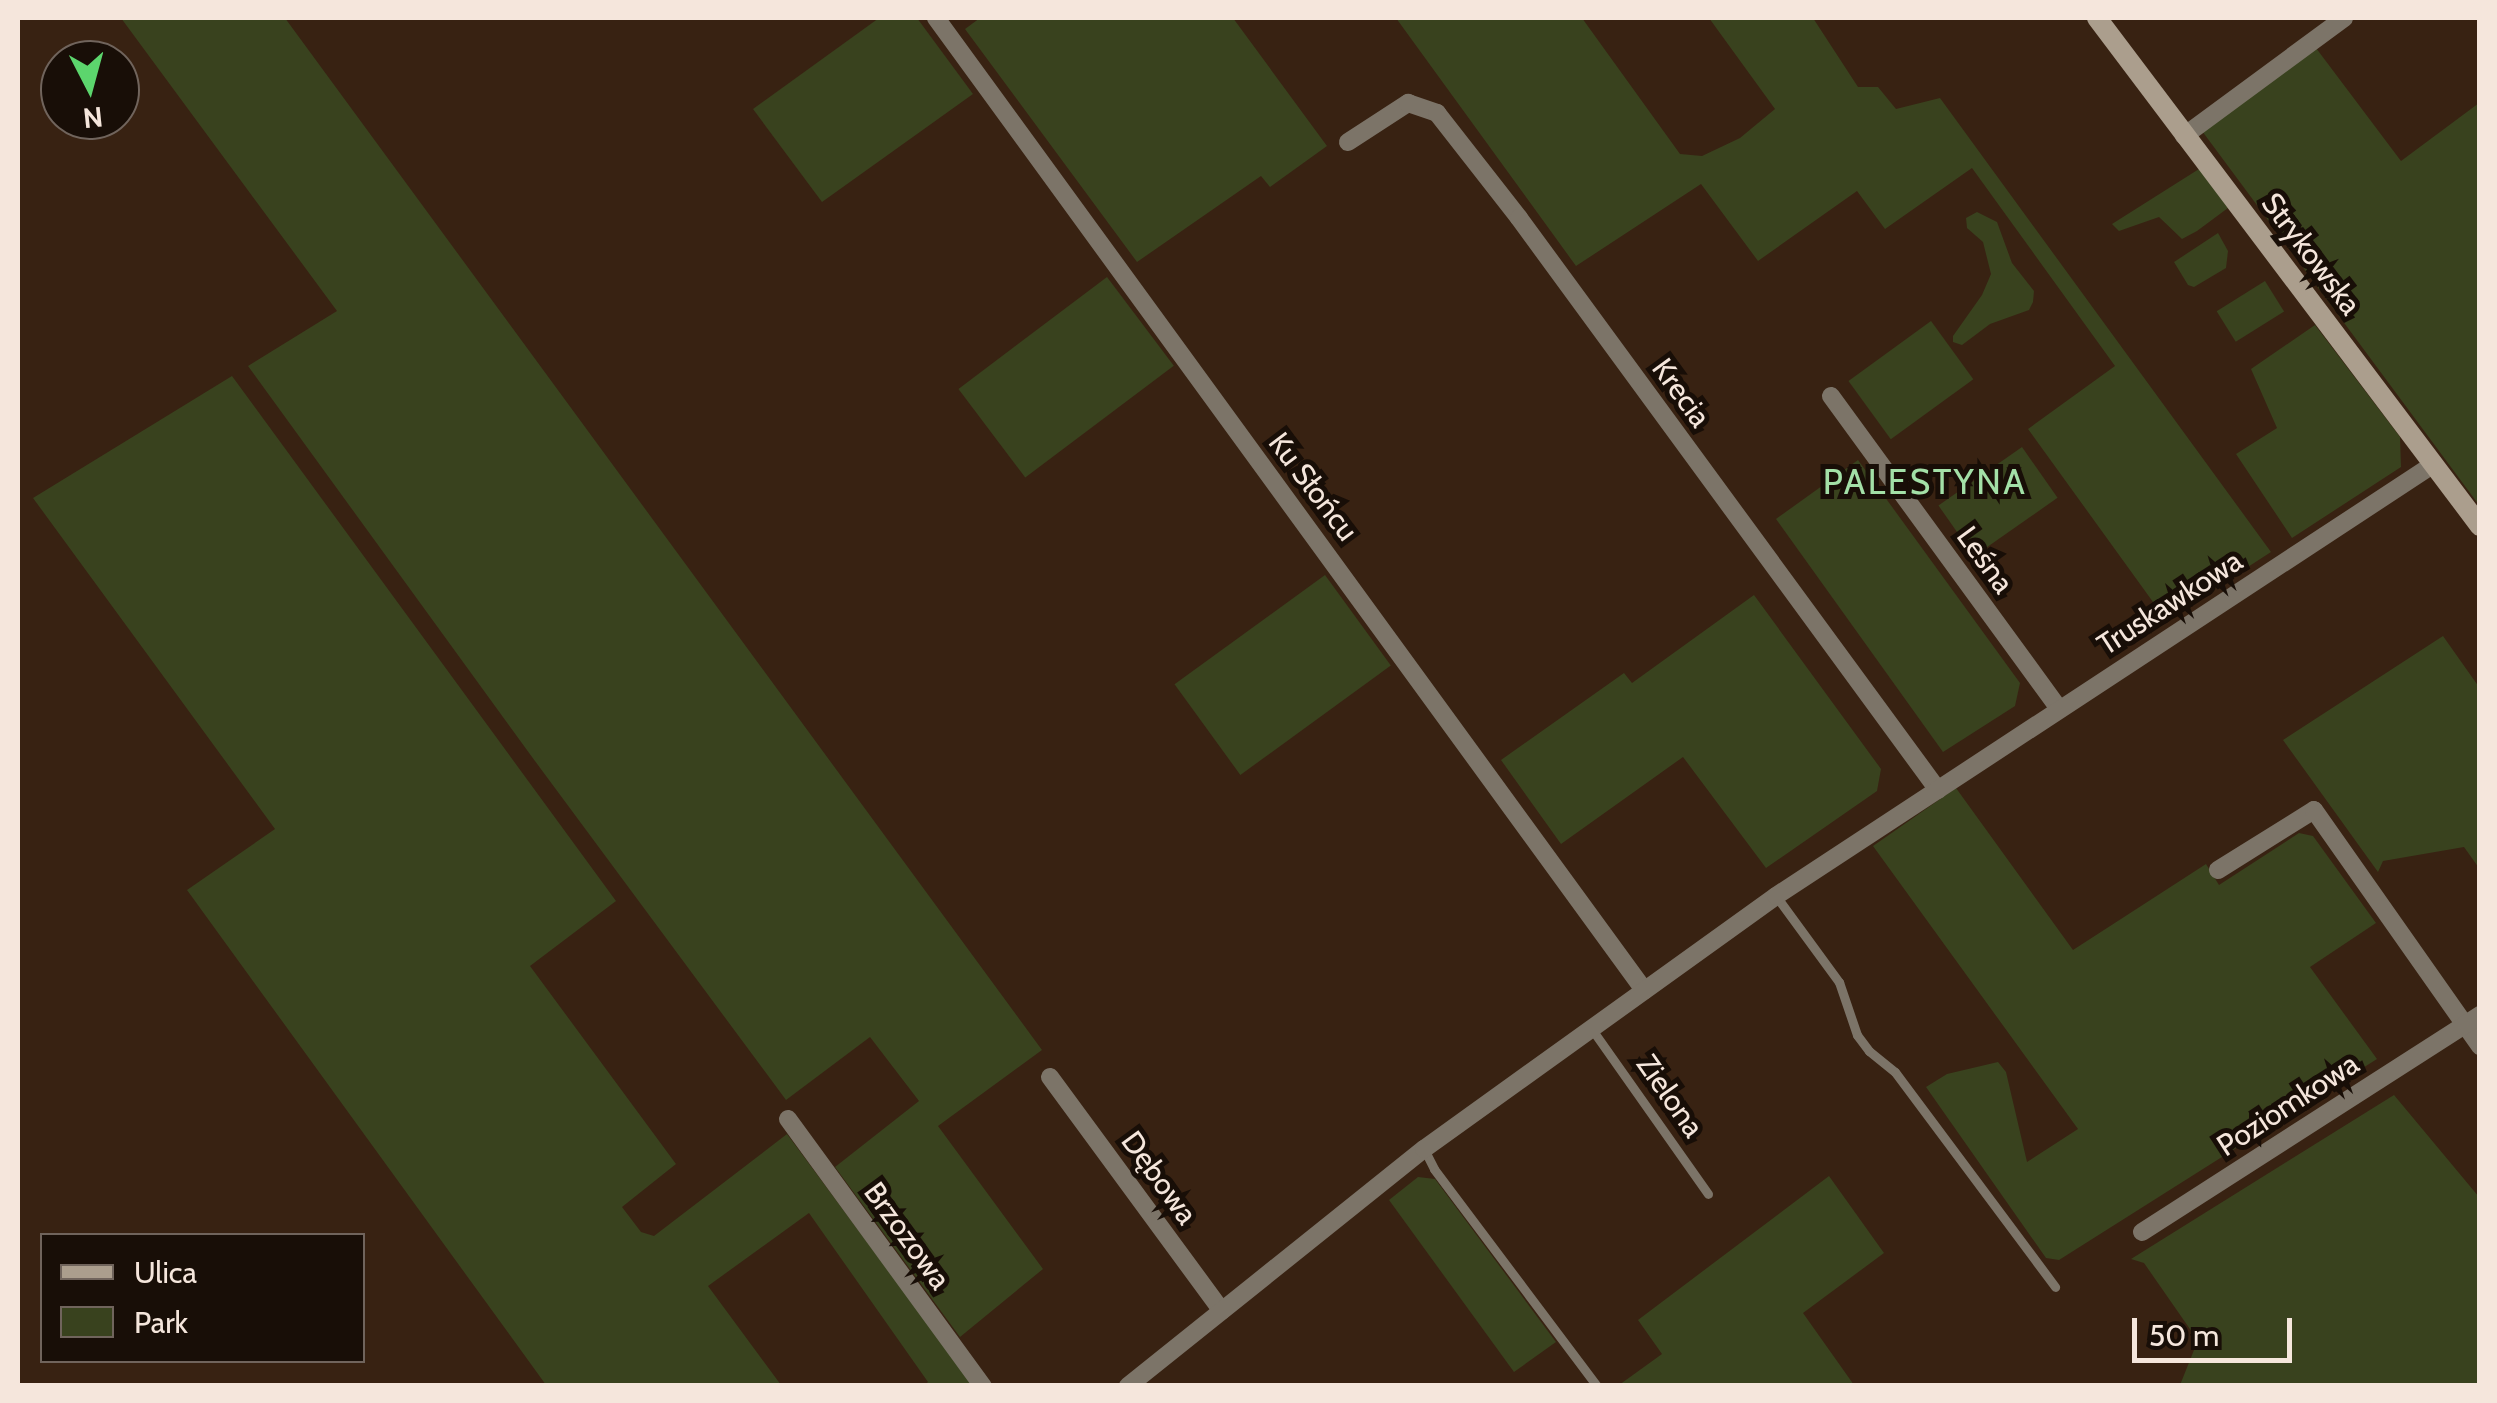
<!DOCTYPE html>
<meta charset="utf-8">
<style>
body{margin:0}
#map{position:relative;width:2497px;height:1403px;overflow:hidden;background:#382212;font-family:Cabin,sans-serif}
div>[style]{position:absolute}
.green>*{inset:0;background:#39421e;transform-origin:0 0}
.lane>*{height:9px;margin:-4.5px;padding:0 4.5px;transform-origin:4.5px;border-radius:4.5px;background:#7c7468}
.street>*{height:18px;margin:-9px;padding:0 9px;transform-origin:9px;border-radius:9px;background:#7c7468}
.secondary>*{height:20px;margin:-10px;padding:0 10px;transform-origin:10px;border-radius:10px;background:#ab9e8d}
span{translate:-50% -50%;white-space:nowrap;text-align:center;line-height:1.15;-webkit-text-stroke:10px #180e07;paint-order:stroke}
.street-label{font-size:30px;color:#f5e6dc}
.quarter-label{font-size:35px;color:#a3e0a7;letter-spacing:2.5px}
.frame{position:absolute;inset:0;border:20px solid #f5e6dc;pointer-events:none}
.legend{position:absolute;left:40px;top:1233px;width:325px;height:130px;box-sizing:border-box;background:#180e07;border:2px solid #70645c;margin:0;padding:12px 18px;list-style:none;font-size:30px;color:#f5e6dc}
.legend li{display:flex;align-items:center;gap:20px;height:50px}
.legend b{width:50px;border:2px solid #70645c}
.north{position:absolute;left:40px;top:40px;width:100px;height:100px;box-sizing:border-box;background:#180e07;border:2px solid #70645c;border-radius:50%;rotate:174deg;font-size:28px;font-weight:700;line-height:40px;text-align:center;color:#f5e6dc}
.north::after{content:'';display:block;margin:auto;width:35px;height:45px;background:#5cd56d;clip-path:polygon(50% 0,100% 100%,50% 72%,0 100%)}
.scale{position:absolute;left:2132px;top:1318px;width:160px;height:45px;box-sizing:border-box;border:5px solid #f5e6dc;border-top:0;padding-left:12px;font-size:30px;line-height:35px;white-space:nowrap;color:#f5e6dc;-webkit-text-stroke:8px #180e07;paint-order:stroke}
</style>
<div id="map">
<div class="green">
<div style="clip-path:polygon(121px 18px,285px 18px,1042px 1050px,938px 1126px,1043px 1269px,960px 1337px,835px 1167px,919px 1101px,870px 1037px,786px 1100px,532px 757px,248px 366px,337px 311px)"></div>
<div style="clip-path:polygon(879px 18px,917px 18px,973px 94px,822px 202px,753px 109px)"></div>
<div style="clip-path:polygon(980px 18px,1233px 18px,1327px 146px,1270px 187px,1261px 176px,1137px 262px,965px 29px)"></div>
<div style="clip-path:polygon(1396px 18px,1582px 18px,1680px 154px,1702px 156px,1740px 138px,1775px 109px,1709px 18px,1813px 18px,1858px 87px,1878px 87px,1896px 109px,1940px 98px,2271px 552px,2166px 620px,2028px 429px,2115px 366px,1972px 168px,1885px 229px,1857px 191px,1758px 261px,1701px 184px,1576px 266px)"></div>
<div style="clip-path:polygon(2316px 48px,2401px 161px,2479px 103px,2479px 505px,2202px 131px)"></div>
<div style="clip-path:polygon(2199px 169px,2228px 208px,2197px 231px,2182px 239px,2159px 217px,2119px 231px,2112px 224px)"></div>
<div style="clip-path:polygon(1977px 212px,1997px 222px,2012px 263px,2034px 291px,2033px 302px,2029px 310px,1990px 324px,1962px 345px,1953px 342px,1953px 336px,1982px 295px,1991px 274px,1983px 242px,1967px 228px,1966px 218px)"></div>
<div style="clip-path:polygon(2218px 233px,2228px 251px,2226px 268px,2194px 287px,2188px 285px,2174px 262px)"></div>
<div style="left:1107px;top:277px;width:111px;height:186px;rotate:53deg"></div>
<div style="left:2265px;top:281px;width:36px;height:57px;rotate:58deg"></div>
<div style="left:1931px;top:321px;width:72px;height:102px;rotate:54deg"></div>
<div style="clip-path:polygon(2315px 325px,2400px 437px,2401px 467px,2292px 538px,2236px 454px,2277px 428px,2251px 369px)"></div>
<div style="clip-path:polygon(232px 376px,616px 901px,530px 966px,676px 1164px,622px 1207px,641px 1232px,654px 1236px,787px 1134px,973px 1385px,924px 1385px,928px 1382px,809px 1213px,708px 1286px,781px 1385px,546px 1385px,187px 890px,275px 829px,33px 498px)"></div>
<div style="left:2022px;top:447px;width:62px;height:102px;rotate:55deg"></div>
<div style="clip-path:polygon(1858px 460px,2020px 683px,2015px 706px,1943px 752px,1776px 519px)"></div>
<div style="left:1325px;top:575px;width:112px;height:186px;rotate:54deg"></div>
<div style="clip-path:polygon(1754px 595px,1881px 769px,1877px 791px,1766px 868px,1683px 757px,1561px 844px,1501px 760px,1624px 673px,1632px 683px)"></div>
<div style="clip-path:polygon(2443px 636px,2479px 687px,2479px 868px,2464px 847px,2383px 861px,2378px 872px,2283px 740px)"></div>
<div style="clip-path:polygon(1956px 788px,2073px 950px,2206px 864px,2219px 885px,2299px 833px,2313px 836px,2376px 923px,2310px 967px,2377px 1059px,2059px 1260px,2046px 1258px,1926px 1087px,1947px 1074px,1998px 1062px,2006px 1072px,2027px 1162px,2078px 1129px,1873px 846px)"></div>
<div style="clip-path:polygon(2394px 1095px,2479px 1197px,2479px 1385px,2180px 1385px,2194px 1350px,2192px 1332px,2144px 1263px,2131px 1259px)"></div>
<div style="clip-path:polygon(1829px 1176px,1884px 1253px,1803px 1313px,1854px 1385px,1619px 1385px,1662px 1354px,1638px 1320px)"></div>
<div style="clip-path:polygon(1418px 1177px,1435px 1179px,1556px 1342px,1514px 1372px,1389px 1200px)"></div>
</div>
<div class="lane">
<div style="left:1776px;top:896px;width:107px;rotate:53.8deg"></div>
<div style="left:1839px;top:982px;width:56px;rotate:71.2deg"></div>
<div style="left:1857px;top:1035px;width:20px;rotate:53deg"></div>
<div style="left:1869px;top:1051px;width:33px;rotate:39deg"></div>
<div style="left:1895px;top:1072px;width:268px;rotate:53.3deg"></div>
<div style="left:1591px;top:1028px;width:203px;rotate:54.8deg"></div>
<div style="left:1424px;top:1149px;width:22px;rotate:63deg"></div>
<div style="left:1434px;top:1169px;width:271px;rotate:53.1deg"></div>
</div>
<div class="street">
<div style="left:936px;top:18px;width:1203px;rotate:53.93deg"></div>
<div style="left:2184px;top:136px;width:199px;rotate:-36.4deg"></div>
<div style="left:1348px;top:142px;width:72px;rotate:-33deg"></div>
<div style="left:1408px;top:103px;width:31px;rotate:19deg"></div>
<div style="left:1437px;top:113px;width:133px;rotate:52deg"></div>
<div style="left:1519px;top:218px;width:709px;rotate:53.78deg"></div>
<div style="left:1831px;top:396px;width:387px;rotate:53.9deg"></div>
<div style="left:2218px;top:870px;width:113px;rotate:-32deg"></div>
<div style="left:2314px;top:810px;width:289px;rotate:54.9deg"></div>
<div style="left:1050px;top:1077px;width:290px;rotate:53.7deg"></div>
<div style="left:788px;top:1119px;width:331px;rotate:53.9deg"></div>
<div style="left:2142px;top:1232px;width:402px;rotate:-32.7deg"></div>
<div style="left:1128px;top:1386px;width:379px;rotate:-38.7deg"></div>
<div style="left:1424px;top:1149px;width:433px;rotate:-35.7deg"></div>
<div style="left:1776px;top:896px;width:787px;rotate:-33.29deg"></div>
</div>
<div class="secondary">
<div style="left:2097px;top:18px;width:636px;rotate:52.99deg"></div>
</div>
<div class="street-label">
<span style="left:2311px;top:254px;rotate:53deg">Strykowska</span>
<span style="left:1681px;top:393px;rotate:54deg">Krecia</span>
<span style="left:1313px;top:487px;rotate:53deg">Ku Słońcu</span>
<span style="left:1985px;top:560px;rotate:54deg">Leśna</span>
<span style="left:2170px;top:603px;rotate:-33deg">Truskawkowa</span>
<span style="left:1670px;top:1096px;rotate:55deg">Zielona</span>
<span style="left:2288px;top:1105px;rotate:-33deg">Poziomkowa</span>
<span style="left:1159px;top:1178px;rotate:54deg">Dębowa</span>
<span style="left:907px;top:1236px;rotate:54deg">Brzozowa</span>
</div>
<div class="quarter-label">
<span style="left:1925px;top:482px">PALESTYNA</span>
</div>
<div class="frame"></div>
<ul class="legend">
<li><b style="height:12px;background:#ab9e8d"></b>Ulica</li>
<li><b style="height:28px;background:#39421e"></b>Park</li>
</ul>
<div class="north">N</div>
<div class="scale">50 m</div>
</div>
